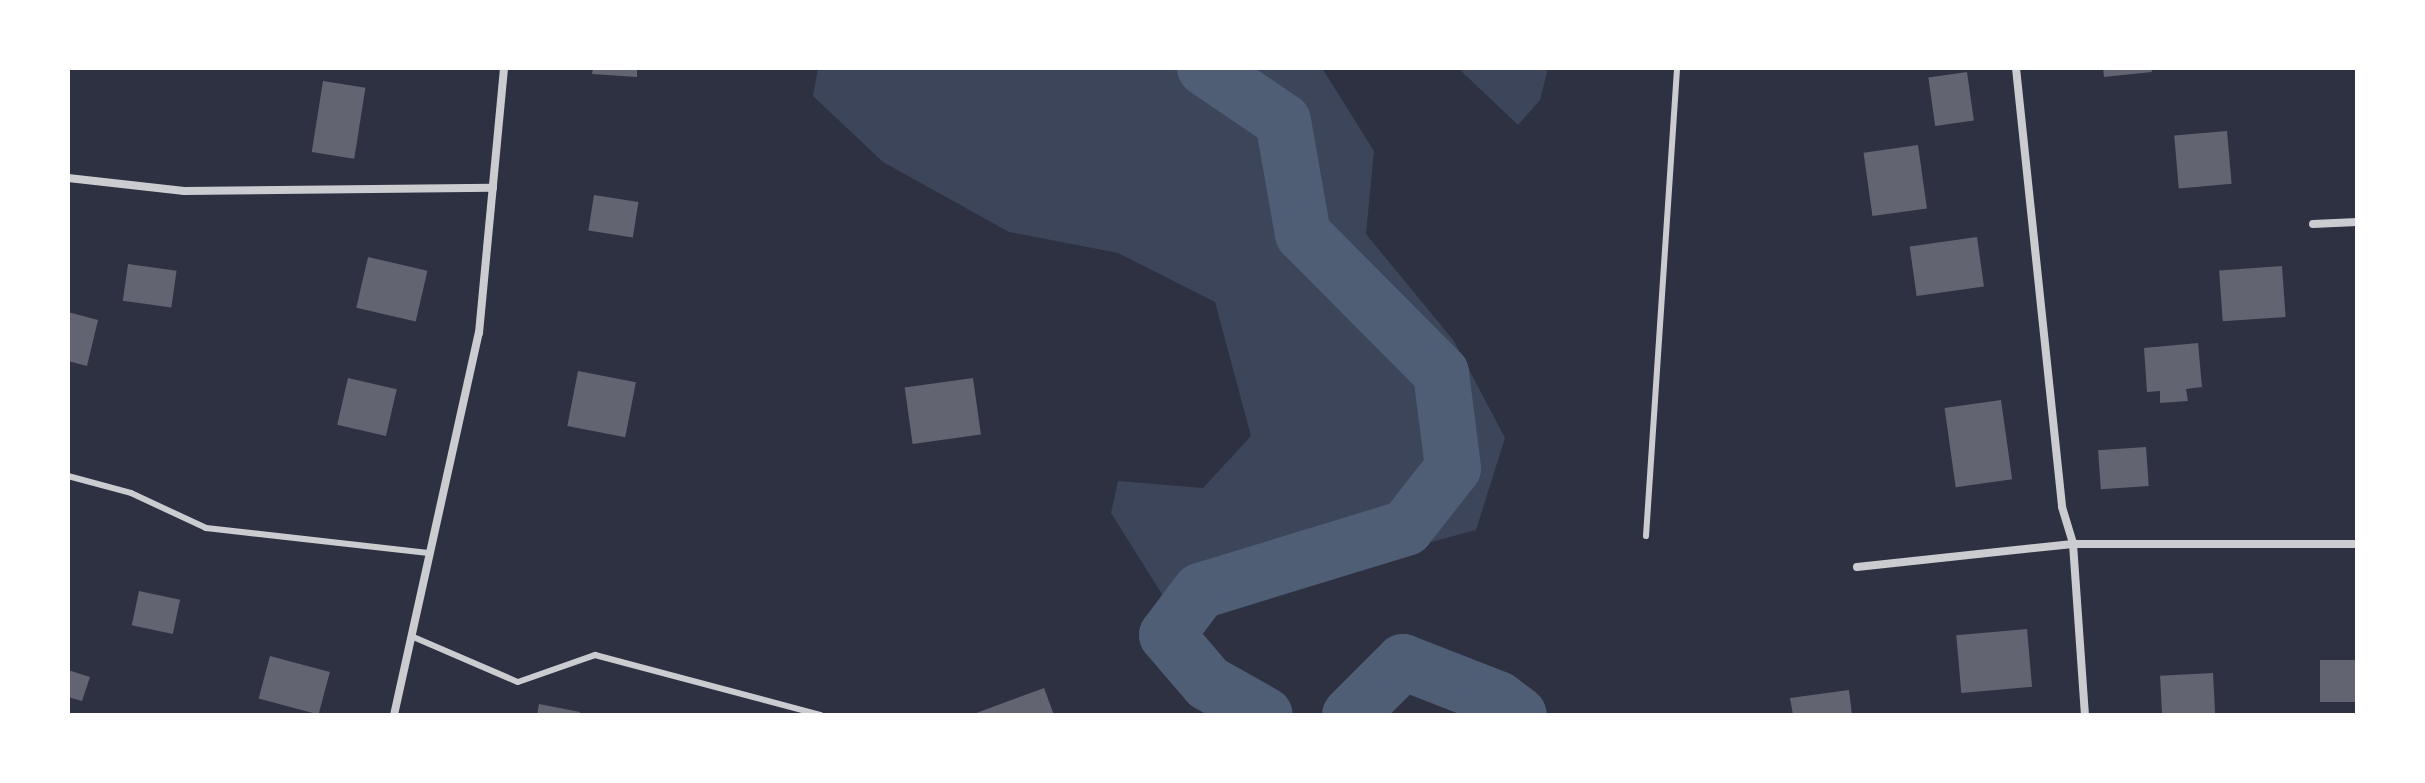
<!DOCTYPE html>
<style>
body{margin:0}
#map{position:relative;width:2425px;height:783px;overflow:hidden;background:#2d3142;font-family:"Fira Sans Condensed",sans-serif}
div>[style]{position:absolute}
.green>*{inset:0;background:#3c4559}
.river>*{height:56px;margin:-28px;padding:0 28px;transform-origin:28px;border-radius:28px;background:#4f5d75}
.building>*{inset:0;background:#626471;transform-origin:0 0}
.service>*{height:6px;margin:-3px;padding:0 3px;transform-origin:3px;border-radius:3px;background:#caccd0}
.minor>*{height:8px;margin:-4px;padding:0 4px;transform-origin:4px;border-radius:4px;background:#caccd0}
span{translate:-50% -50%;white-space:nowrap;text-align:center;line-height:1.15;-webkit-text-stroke:6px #fff;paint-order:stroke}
.frame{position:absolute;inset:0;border:70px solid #fff;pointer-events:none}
</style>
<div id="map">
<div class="green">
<div style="clip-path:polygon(818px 68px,1322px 68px,1374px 151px,1366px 234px,1454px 341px,1505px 438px,1476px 530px,1379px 556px,1273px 597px,1165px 599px,1111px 513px,1118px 481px,1203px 488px,1251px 436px,1215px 302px,1118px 253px,1009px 232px,883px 162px,813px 96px)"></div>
<div style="clip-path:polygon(1458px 68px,1548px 68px,1540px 100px,1518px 125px)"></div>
</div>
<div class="river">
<div style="left:1205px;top:68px;width:94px;rotate:34.2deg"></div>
<div style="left:1283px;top:121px;width:115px;rotate:80deg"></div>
<div style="left:1303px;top:234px;width:196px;rotate:45.2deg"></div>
<div style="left:1441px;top:373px;width:96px;rotate:82.8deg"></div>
<div style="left:1453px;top:468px;width:76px;rotate:128.1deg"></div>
<div style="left:1406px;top:528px;width:215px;rotate:163deg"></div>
<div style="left:1200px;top:591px;width:55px;rotate:126.9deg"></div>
<div style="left:1167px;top:635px;width:63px;rotate:49.5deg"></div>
<div style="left:1208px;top:683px;width:65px;rotate:29.3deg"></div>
<div style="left:1350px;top:715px;width:75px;rotate:-45deg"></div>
<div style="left:1403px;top:662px;width:102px;rotate:21.3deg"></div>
<div style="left:1498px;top:699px;width:26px;rotate:37deg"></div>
</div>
<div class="building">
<div style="clip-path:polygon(593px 68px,637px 68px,637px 77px,592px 74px)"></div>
<div style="clip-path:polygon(2103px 68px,2151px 68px,2152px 72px,2104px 77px)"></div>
<div style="left:1967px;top:72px;width:49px;height:39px;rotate:82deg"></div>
<div style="left:323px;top:81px;width:43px;height:72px;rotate:9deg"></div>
<div style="left:2227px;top:131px;width:53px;height:53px;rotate:85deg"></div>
<div style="left:1918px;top:145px;width:64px;height:55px;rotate:82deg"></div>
<div style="left:594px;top:195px;width:45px;height:36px;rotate:9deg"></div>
<div style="left:1977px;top:237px;width:50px;height:68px;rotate:82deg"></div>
<div style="left:368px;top:257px;width:61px;height:52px;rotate:13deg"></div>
<div style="left:128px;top:264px;width:49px;height:37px;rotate:8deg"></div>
<div style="left:2282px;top:266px;width:51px;height:63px;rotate:86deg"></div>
<div style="clip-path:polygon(68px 312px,98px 320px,87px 366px,68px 361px)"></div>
<div style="clip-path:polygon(2198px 343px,2202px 387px,2186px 389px,2188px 401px,2160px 403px,2160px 391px,2147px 392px,2144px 348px)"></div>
<div style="left:578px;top:371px;width:59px;height:56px;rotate:11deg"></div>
<div style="left:348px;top:378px;width:50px;height:48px;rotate:13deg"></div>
<div style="left:973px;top:378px;width:57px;height:69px;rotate:82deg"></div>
<div style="left:2001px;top:400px;width:80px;height:57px;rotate:82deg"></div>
<div style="left:2146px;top:447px;width:39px;height:48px;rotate:86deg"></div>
<div style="left:139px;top:591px;width:42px;height:35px;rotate:12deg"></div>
<div style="left:2027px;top:629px;width:58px;height:71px;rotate:85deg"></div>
<div style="left:270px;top:656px;width:62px;height:44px;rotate:15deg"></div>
<div style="left:2357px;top:660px;width:42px;height:37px;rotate:90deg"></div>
<div style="clip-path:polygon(68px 670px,90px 677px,82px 701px,68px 697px)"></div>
<div style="left:2213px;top:673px;width:42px;height:53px;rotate:87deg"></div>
<div style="clip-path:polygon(1044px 688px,1054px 715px,971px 715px)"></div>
<div style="clip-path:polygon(1849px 690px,1852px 715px,1793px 715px,1790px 698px)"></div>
<div style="clip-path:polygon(539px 704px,580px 712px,580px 715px,537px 715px)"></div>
</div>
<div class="service">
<div style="left:68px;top:476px;width:65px;rotate:15.1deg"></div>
<div style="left:131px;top:493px;width:83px;rotate:25deg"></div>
<div style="left:206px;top:528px;width:224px;rotate:6.4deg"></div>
<div style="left:1646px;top:536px;width:469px;rotate:-86.2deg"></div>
<div style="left:411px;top:636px;width:116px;rotate:23.3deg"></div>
<div style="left:518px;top:682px;width:82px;rotate:-19.3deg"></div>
<div style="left:595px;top:655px;width:234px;rotate:14.9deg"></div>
</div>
<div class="minor">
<div style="left:2016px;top:68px;width:441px;rotate:84deg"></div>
<div style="left:2062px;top:507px;width:39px;rotate:73deg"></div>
<div style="left:2073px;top:544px;width:171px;rotate:86deg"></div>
<div style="left:68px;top:178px;width:117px;rotate:6.4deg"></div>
<div style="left:184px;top:191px;width:309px;rotate:-0.6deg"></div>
<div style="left:2313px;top:224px;width:44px;rotate:-2.6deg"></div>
<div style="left:1857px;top:567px;width:217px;rotate:-6.1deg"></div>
<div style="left:2073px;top:544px;width:284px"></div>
<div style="left:394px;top:715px;width:391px;rotate:-77.5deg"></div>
<div style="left:479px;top:333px;width:266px;rotate:-84.6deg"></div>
</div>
<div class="frame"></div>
</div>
